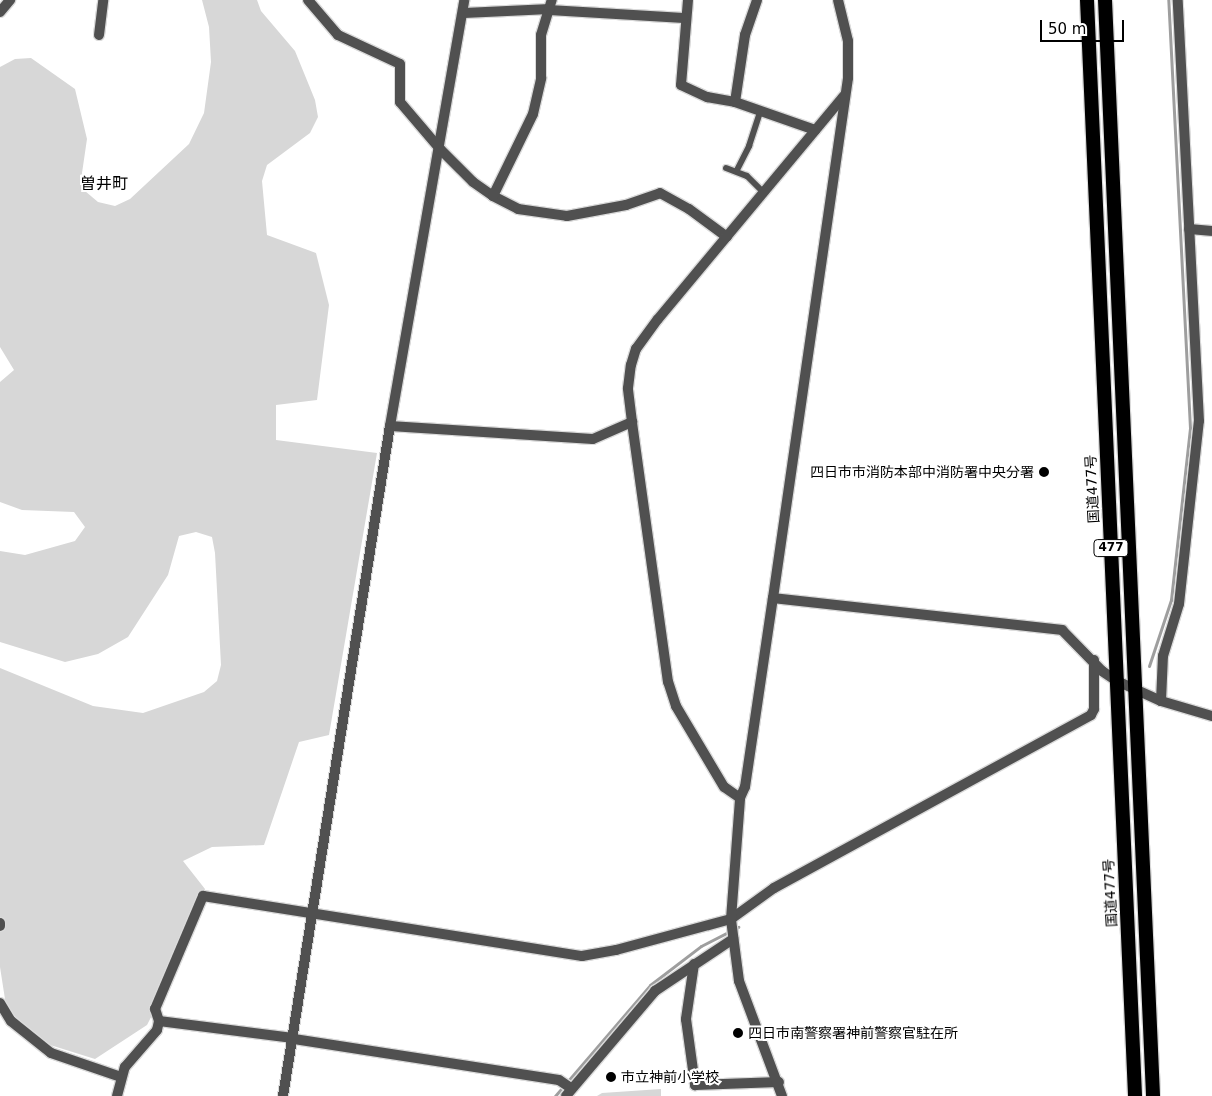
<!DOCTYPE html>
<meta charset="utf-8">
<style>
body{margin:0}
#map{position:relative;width:1212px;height:1096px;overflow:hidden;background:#fff;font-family:"DejaVu Sans","Noto Sans JP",sans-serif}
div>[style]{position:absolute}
.green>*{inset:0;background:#d7d7d7}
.stream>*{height:3px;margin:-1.5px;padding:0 1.5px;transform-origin:1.5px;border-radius:1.5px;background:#9e9e9e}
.roads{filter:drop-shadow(1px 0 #dbdbdb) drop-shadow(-1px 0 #dbdbdb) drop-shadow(0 1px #dbdbdb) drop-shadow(0 -1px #dbdbdb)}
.service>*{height:6px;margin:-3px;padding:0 3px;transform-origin:3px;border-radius:3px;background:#505050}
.minor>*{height:10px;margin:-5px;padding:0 5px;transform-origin:5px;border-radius:5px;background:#505050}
.tertiary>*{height:10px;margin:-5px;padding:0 5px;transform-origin:5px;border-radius:5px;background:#505050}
.trunk>*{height:14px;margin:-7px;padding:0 7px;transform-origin:7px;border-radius:7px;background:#000}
.dots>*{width:14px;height:14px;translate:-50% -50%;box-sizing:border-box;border:2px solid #fff;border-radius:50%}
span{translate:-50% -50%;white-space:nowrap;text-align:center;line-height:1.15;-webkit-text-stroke:4px #fff;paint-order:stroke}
.shield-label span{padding:1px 4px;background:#fff;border:1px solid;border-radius:4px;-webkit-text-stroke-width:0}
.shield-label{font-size:12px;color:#000;font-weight:700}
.poi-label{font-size:14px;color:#000}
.right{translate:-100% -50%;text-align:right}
.left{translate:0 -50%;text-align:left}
.street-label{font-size:14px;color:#000}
.quarter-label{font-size:16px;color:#000}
.scale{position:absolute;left:1040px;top:20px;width:84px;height:22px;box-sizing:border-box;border:2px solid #000;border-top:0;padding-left:6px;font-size:15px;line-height:18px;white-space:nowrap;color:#000;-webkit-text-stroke:4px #fff;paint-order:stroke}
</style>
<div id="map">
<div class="green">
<div style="clip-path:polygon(202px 0,257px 0,261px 11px,295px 51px,315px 100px,318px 117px,310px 133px,267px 165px,262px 181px,267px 235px,316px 253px,329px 305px,317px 400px,276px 405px,276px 440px,377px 453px,329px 735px,299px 742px,264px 845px,212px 847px,183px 861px,205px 889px,172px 976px,147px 1025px,95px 1059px,31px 1039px,7px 1012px,0 967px,0 668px,93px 706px,143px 713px,204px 692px,217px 681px,221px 665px,215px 553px,212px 537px,196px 532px,179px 536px,168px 575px,128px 637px,98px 654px,65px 662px,0 642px,0 551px,25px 555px,75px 541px,85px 527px,74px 512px,22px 510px,0 502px,0 382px,14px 370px,0 347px,0 67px,15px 59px,31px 58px,75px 89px,87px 139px,82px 173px,85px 191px,98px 202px,115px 206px,130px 199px,189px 144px,204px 113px,211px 62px,209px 27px)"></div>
<div style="clip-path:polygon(661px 1089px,661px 1096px,597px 1096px,602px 1093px)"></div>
</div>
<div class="stream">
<div style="left:1149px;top:666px;width:70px;rotate:-71.6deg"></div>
<div style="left:1171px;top:600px;width:173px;rotate:-83.7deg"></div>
<div style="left:1190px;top:428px;width:429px;rotate:-92.9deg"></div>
<div style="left:555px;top:1096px;width:146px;rotate:-49.4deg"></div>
<div style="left:650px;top:985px;width:64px;rotate:-37.4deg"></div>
<div style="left:701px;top:946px;width:42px;rotate:-27.2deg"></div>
</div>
<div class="roads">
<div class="service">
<div style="left:726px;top:168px;width:22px;rotate:21deg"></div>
<div style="left:747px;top:176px;width:24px;rotate:45deg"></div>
<div style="left:737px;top:170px;width:27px;rotate:-63deg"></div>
<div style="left:749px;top:146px;width:35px;rotate:-72deg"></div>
</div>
<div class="minor">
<div style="left:308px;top:0;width:46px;rotate:49.4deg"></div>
<div style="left:338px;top:35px;width:68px;rotate:25.1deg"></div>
<div style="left:400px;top:64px;width:38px;rotate:90deg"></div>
<div style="left:400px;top:102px;width:63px;rotate:49.5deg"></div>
<div style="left:441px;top:150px;width:45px;rotate:45deg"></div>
<div style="left:473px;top:182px;width:24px;rotate:35deg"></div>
<div style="left:493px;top:196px;width:28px;rotate:27deg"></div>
<div style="left:518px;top:209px;width:49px;rotate:8.1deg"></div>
<div style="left:567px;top:216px;width:60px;rotate:-10.6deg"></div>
<div style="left:626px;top:205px;width:36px;rotate:-19deg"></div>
<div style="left:660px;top:193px;width:33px;rotate:29deg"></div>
<div style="left:689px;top:209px;width:47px;rotate:36.4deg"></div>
<div style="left:688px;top:0;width:85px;rotate:94.7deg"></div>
<div style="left:681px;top:85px;width:29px;rotate:25deg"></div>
<div style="left:707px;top:97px;width:28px;rotate:10deg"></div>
<div style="left:735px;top:102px;width:85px;rotate:19.3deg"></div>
<div style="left:549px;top:10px;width:135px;rotate:3.4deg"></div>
<div style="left:0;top:12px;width:16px;rotate:-50deg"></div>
<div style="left:464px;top:13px;width:86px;rotate:-2.7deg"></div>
<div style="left:99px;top:35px;width:35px;rotate:-83deg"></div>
<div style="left:735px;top:102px;width:68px;rotate:-81.5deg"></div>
<div style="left:745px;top:35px;width:37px;rotate:-71deg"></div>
<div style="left:493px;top:196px;width:91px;rotate:-64deg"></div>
<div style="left:533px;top:114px;width:37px;rotate:-77deg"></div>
<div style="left:541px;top:78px;width:43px;rotate:-90deg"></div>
<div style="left:541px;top:35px;width:37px;rotate:-73deg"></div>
<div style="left:1189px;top:229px;width:23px;rotate:5deg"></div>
<div style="left:390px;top:426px;width:203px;rotate:3.7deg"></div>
<div style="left:593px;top:439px;width:43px;rotate:-23.6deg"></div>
<div style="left:773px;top:598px;width:291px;rotate:6.3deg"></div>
<div style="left:1062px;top:630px;width:57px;rotate:45.7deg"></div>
<div style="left:1102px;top:671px;width:18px;rotate:34deg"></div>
<div style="left:1117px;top:681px;width:48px;rotate:24.4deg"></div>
<div style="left:1161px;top:701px;width:53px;rotate:16.4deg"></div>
<div style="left:1161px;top:701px;width:45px;rotate:-87.5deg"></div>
<div style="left:1163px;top:656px;width:54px;rotate:-72.9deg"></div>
<div style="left:1179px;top:604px;width:184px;rotate:-83.8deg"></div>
<div style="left:1199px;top:421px;width:422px;rotate:-92.9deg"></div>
<div style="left:740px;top:798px;width:19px;rotate:-145deg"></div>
<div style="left:724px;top:787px;width:94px;rotate:-120.7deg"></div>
<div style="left:676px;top:706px;width:25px;rotate:-108deg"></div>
<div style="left:668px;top:682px;width:262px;rotate:-97.9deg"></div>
<div style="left:632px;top:422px;width:34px;rotate:-97deg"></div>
<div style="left:628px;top:388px;width:23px;rotate:-83deg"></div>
<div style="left:631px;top:365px;width:17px;rotate:-73deg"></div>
<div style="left:636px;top:349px;width:37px;rotate:-54deg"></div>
<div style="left:658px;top:319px;width:290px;rotate:-50.2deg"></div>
<div style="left:0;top:923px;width:3px;rotate:90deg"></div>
<div style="left:694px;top:964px;width:56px;rotate:98.3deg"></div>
<div style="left:686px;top:1019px;width:67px;rotate:82.2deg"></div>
<div style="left:695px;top:1085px;width:84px;rotate:-2deg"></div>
<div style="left:0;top:1003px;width:21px;rotate:59deg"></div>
<div style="left:11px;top:1021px;width:51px;rotate:38.7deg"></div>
<div style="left:51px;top:1053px;width:74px;rotate:18.9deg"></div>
<div style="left:159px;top:1021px;width:135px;rotate:7.2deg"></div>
<div style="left:294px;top:1039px;width:268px;rotate:8.8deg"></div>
<div style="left:559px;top:1080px;width:14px;rotate:34deg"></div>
<div style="left:117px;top:1096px;width:30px;rotate:-75deg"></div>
<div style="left:125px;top:1067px;width:49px;rotate:-49.1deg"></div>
<div style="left:157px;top:1030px;width:9px;rotate:-77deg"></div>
<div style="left:159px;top:1021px;width:13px;rotate:-108deg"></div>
<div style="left:155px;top:1009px;width:123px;rotate:-67deg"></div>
<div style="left:203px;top:896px;width:384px;rotate:9deg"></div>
<div style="left:582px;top:956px;width:35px;rotate:-10deg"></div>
<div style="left:616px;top:950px;width:119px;rotate:-15.1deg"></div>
<div style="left:731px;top:919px;width:53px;rotate:-35.8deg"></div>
<div style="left:774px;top:888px;width:361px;rotate:-28.6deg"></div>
<div style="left:1091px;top:715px;width:7px;rotate:-63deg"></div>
<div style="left:1094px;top:709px;width:49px;rotate:-90deg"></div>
<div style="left:283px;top:1096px;width:678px;rotate:-80.93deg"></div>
<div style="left:390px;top:426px;width:432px;rotate:-80.1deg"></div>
<div style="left:566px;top:1096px;width:138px;rotate:-49.7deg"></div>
<div style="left:655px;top:991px;width:94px;rotate:-33.7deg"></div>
</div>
<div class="tertiary">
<div style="left:782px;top:1096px;width:123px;rotate:-110.5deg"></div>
<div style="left:739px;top:981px;width:63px;rotate:-97.4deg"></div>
<div style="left:731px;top:919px;width:121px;rotate:-85.7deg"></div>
<div style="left:740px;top:798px;width:12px;rotate:-66deg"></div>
<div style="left:745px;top:787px;width:191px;rotate:-81.6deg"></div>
<div style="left:773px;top:598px;width:525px;rotate:-81.79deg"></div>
<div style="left:848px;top:78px;width:37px;rotate:-90deg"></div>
<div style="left:848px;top:41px;width:42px;rotate:-103.7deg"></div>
</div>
<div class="trunk">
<div style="left:1087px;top:0;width:1097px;rotate:87.49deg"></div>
<div style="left:1105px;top:0;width:1097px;rotate:87.49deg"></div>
</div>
</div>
<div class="dots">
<div style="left:1044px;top:472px;background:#000"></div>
<div style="left:738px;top:1033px;background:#000"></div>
<div style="left:611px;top:1077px;background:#000"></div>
</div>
<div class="shield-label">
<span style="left:1111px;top:548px">477</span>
</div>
<div class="poi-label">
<span class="right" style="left:1034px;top:472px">四日市市消防本部中消防署中央分署</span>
<span class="left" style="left:748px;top:1033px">四日市南警察署神前警察官駐在所</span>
<span class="left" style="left:621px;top:1077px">市立神前小学校</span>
</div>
<div class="street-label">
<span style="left:1092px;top:489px;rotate:-93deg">国道477号</span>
<span style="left:1110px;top:893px;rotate:-93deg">国道477号</span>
</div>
<div class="quarter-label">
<span style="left:104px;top:184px">曽井町</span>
</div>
<div class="scale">50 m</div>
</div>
